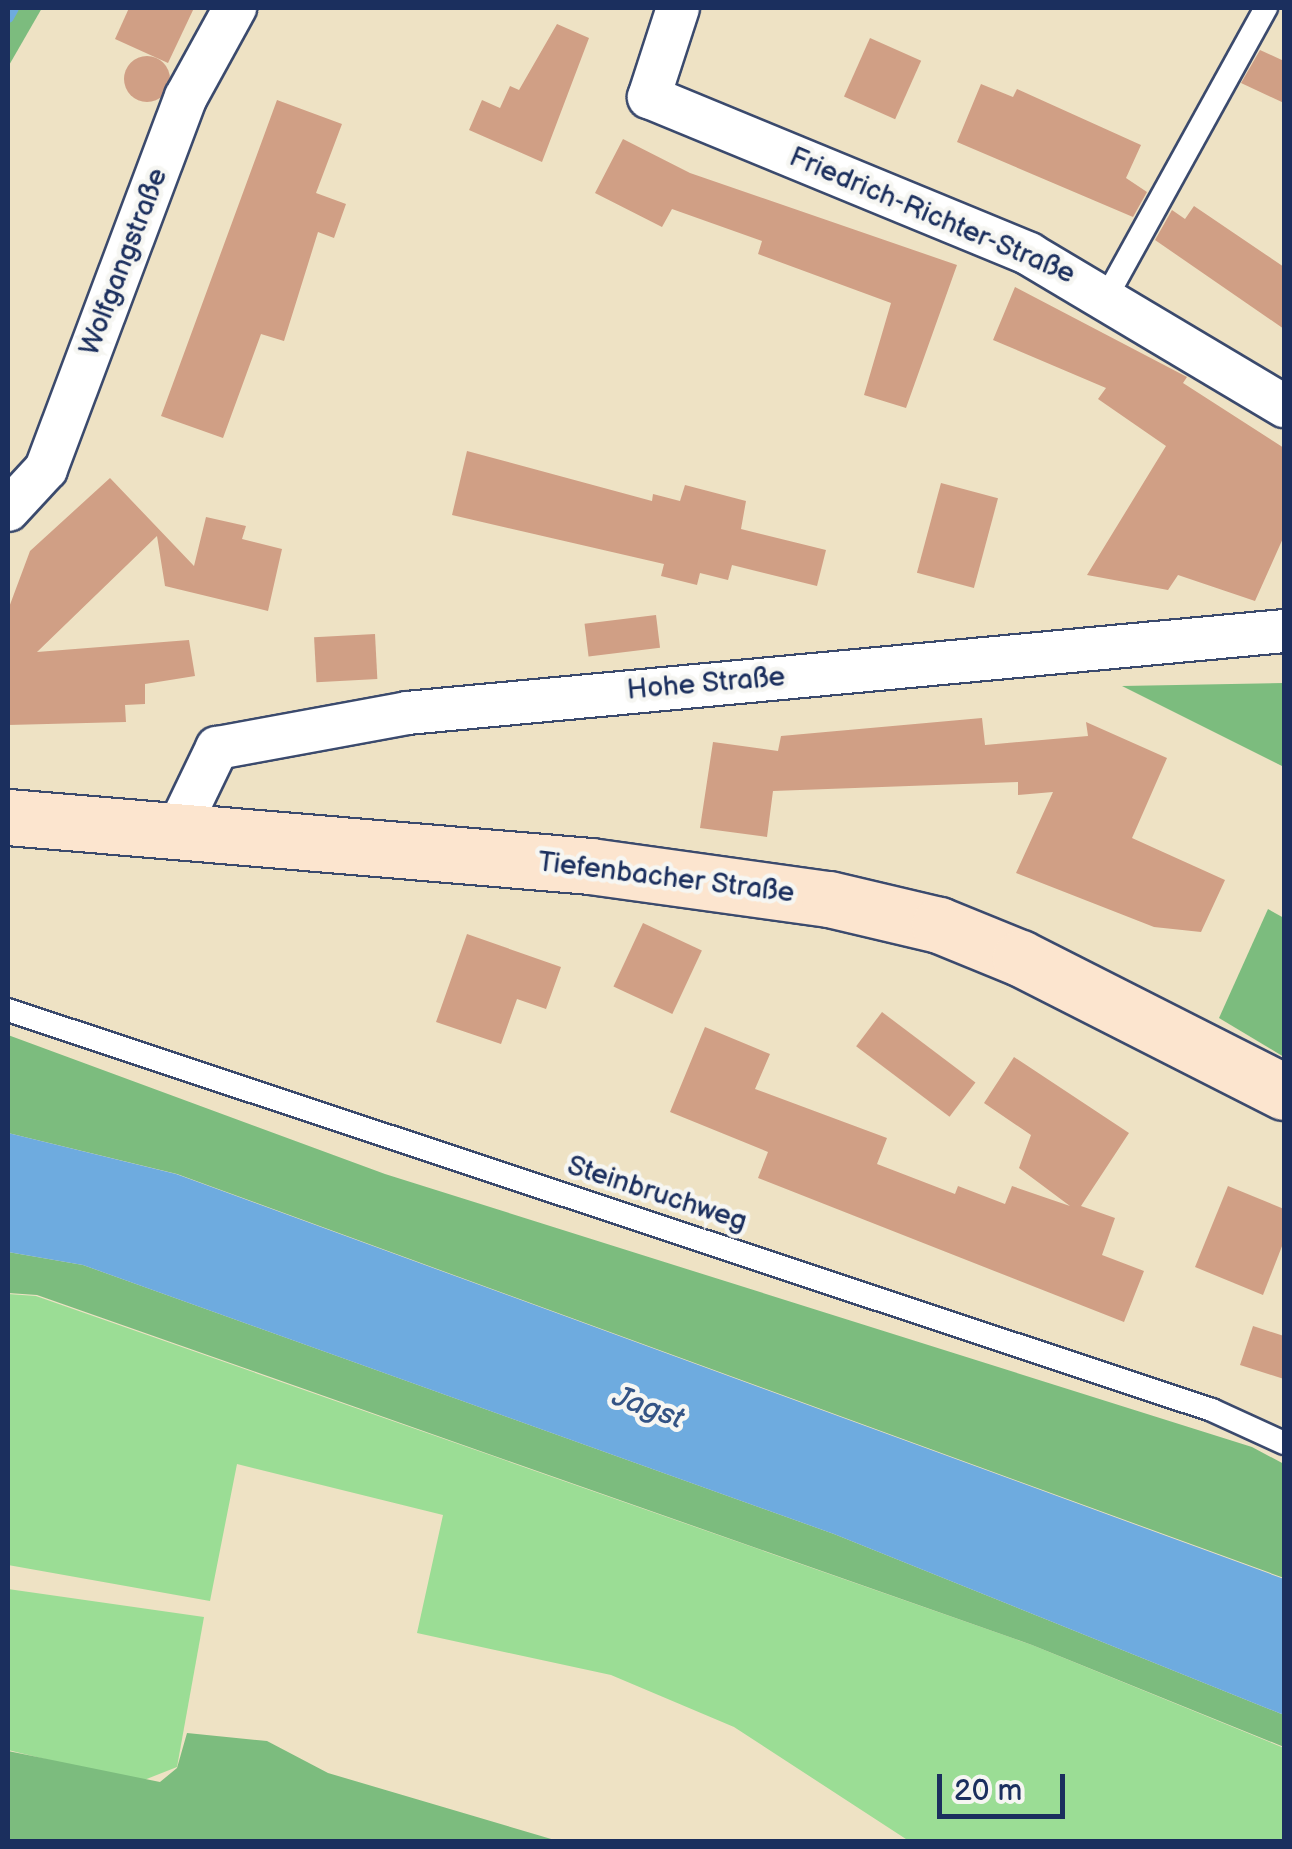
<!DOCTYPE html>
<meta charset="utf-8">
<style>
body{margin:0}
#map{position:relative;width:1292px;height:1849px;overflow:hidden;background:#eee2c4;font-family:"Balsamiq Sans",sans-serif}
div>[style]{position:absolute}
.green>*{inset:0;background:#9bdd95}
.forest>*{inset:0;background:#7cbc7e}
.water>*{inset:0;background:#6eabdf}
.stream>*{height:12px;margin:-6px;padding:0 6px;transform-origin:6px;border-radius:6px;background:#6eabdf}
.building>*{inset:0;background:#d09f85;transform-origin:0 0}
.round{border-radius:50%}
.roads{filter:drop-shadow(2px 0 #3b4a6d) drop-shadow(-2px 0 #3b4a6d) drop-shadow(0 2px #3b4a6d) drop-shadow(0 -2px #3b4a6d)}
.service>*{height:22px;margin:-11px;padding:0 11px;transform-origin:11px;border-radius:11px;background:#fff}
.minor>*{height:42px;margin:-21px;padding:0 21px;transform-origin:21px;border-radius:21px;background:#fff}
.secondary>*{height:55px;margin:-27.5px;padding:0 27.5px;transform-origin:27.5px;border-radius:27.5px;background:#fce5cf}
span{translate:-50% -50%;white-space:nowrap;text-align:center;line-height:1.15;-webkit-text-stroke:9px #f6f6f2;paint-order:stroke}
.street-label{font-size:28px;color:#1b2f5e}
.water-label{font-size:30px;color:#345485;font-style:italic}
.frame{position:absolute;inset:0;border:10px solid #1b2f5e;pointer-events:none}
.scale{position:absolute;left:937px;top:1774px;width:128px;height:45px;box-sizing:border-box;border:5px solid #1b2f5e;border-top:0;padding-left:12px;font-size:30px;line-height:35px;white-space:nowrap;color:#1b2f5e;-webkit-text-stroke:8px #f6f6f2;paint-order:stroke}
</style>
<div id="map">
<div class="green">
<div style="clip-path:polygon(8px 1294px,36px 1296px,1032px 1645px,1284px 1748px,1284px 1841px,909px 1841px,734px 1727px,611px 1675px,417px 1633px,443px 1515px,237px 1464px,210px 1601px,8px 1565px)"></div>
<div style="clip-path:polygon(8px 1589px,204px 1617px,177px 1767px,139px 1782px,8px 1750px)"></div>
</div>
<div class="forest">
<div style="clip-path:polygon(8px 8px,42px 8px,8px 67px)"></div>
<div style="clip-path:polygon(1284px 683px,1284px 767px,1122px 686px)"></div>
<div style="clip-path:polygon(1268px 909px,1284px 918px,1284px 1057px,1219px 1018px)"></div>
<div style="clip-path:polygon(8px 1035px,385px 1174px,1252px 1447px,1284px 1464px,1284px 1578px,177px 1174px,8px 1133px)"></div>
<div style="clip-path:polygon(8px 1252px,83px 1265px,834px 1534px,1284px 1715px,1284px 1747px,1032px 1645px,37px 1295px,8px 1293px)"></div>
<div style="clip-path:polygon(187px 1733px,267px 1741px,328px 1773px,558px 1841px,8px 1841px,8px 1751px,160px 1782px,177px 1768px)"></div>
</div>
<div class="water">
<div style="clip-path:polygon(8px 1133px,176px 1174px,1284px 1579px,1284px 1715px,834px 1534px,83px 1265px,8px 1252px)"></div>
</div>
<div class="stream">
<div style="left:8px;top:17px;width:10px;rotate:-61deg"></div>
</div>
<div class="building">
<div style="clip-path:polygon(129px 8px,194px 8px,168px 63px,115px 39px)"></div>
<div style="clip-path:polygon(557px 24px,589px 38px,542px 162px,469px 130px,482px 100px,500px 108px,510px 86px,519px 90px)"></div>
<div style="left:870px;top:38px;width:56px;height:64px;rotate:24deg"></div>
<div style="clip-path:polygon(1260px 50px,1284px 61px,1284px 103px,1241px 83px)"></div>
<div class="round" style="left:124px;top:56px;width:46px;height:46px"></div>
<div style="clip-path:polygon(981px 84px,1013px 97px,1017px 89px,1141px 145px,1126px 178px,1147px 192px,1133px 217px,957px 142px)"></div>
<div style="clip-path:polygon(277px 100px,342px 124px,316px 193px,346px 204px,334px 238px,318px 232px,284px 341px,261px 334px,223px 438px,161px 416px)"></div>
<div style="clip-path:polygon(623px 139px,690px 173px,957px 265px,906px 408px,864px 395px,891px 303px,758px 254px,762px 241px,672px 209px,662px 227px,595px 193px)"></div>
<div style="clip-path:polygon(1194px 206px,1284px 267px,1284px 329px,1155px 240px,1172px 210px,1185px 219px)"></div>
<div style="clip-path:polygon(1015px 287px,1187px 377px,1183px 383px,1284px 448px,1284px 536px,1255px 601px,1178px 575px,1168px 590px,1087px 575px,1166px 446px,1098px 399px,1106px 388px,993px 340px)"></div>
<div style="clip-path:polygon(467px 451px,652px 501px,653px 494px,680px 501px,685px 485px,746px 501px,741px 529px,826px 550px,817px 586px,732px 565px,728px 580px,700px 573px,697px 585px,661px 576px,664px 564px,452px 515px)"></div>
<div style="clip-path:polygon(110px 478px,194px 566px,206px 517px,246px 526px,242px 539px,282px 549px,268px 611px,165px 586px,157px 536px,37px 652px,189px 640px,195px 676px,145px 684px,145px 704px,125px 705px,126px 722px,8px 725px,8px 610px,30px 551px)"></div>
<div style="left:941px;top:483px;width:59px;height:93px;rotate:15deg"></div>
<div style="left:656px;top:615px;width:33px;height:72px;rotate:83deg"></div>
<div style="left:375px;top:634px;width:45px;height:61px;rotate:87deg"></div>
<div style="clip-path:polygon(982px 718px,985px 745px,1088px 736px,1086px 722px,1167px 758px,1132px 838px,1225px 880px,1201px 932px,1154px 927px,1016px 873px,1053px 792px,1018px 795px,1018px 782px,773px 791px,767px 837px,700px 828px,713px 742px,778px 751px,781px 736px)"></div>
<div style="left:643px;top:923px;width:65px;height:70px;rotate:25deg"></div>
<div style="clip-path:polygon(467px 934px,561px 967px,546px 1009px,517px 999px,501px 1044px,436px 1022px)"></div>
<div style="left:882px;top:1012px;width:117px;height:43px;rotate:37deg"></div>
<div style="clip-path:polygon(705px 1027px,770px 1054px,755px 1089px,887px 1138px,877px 1164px,955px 1194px,958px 1186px,1005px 1204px,1012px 1186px,1070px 1206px,1019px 1168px,1031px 1135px,984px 1103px,1014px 1057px,1129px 1133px,1081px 1206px,1115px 1218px,1102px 1255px,1144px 1271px,1124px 1322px,758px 1178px,768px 1152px,670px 1112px)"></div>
<div style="clip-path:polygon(1228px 1186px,1284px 1209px,1284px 1241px,1263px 1295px,1195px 1267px)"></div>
<div style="clip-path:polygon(1253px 1326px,1284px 1336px,1284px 1379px,1240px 1365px)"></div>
</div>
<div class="roads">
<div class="service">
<div style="left:1108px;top:294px;width:327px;rotate:-61.1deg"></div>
<div style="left:8px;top:1010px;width:1269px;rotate:18.38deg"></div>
<div style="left:1212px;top:1410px;width:79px;rotate:24.6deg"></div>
</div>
<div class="minor">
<div style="left:678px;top:8px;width:94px;rotate:108deg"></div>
<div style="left:649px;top:97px;width:411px;rotate:22.4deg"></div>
<div style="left:1029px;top:254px;width:297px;rotate:30.8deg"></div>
<div style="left:8px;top:510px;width:56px;rotate:-47.2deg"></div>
<div style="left:46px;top:469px;width:397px;rotate:-69.4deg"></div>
<div style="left:186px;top:97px;width:102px;rotate:-61.2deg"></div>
<div style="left:179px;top:827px;width:88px;rotate:-64.3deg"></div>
<div style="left:217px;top:748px;width:193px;rotate:-10.4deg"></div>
<div style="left:407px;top:713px;width:881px;rotate:-5.34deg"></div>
</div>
<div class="secondary">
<div style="left:8px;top:817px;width:584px;rotate:4.81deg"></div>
<div style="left:590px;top:866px;width:241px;rotate:7.9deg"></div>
<div style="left:829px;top:899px;width:113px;rotate:13.3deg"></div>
<div style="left:939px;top:925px;width:87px;rotate:22.2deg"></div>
<div style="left:1020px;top:958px;width:296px;rotate:26.9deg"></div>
</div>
</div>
<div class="street-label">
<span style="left:932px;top:216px;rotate:23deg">Friedrich-Richter-Straße</span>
<span style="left:124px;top:262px;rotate:-69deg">Wolfgangstraße</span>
<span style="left:706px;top:684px;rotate:-5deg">Hohe Straße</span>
<span style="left:666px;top:878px;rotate:7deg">Tiefenbacher Straße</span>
<span style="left:657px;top:1194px;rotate:18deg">Steinbruchweg</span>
</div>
<div class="water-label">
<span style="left:648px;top:1408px;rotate:20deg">Jagst</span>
</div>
<div class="frame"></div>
<div class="scale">20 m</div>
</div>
